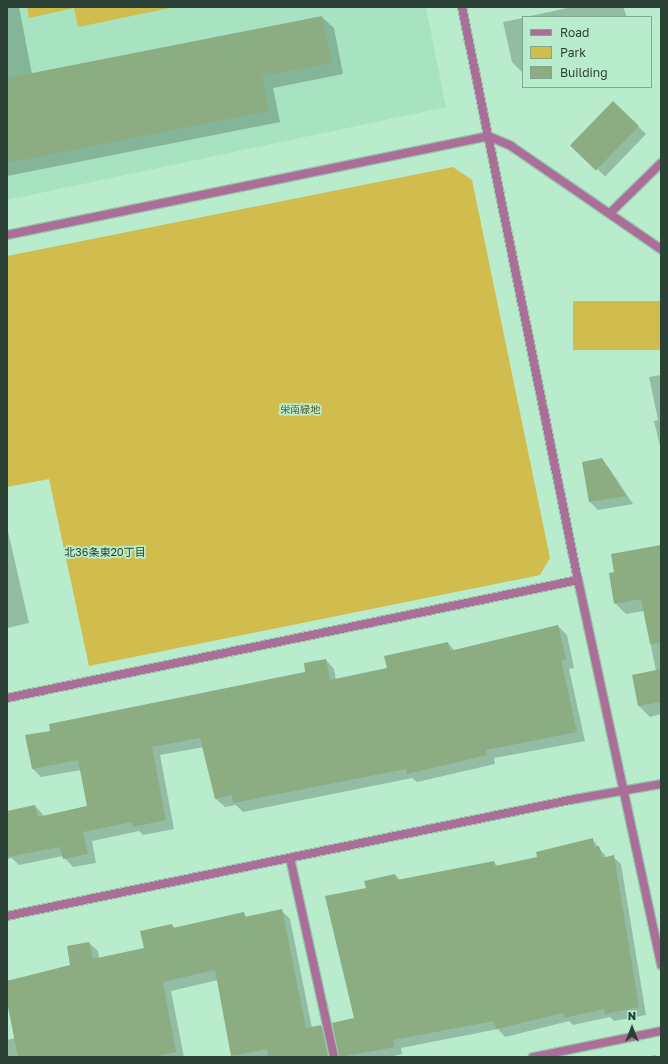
<!DOCTYPE html>
<meta charset="utf-8">
<style>
body{margin:0}
#map{position:relative;width:668px;height:1064px;overflow:hidden;background:#b8eccd;font-family:"Golos Text","Noto Sans JP",sans-serif}
div>[style]{position:absolute}
.built>*{inset:0;background:#a7e3c0}
.green>*{inset:0;background:#d1bc4e;transform-origin:0 0}
.shadow>*{inset:0;background:#0003;transform-origin:0 0}
.building>*{inset:0;background:#8cac82;transform-origin:0 0}
.roads{filter:drop-shadow(1px 0 #99c6ac) drop-shadow(-1px 0 #99c6ac) drop-shadow(0 1px #99c6ac) drop-shadow(0 -1px #99c6ac)}
.street>*{height:8px;margin:-4px;padding:0 4px;transform-origin:4px;border-radius:4px;background:#aa6e98}
span{translate:-50% -50%;white-space:nowrap;text-align:center;line-height:1.15;-webkit-text-stroke:3.5px #b8eccd;paint-order:stroke}
.park-label{font-size:10px;color:#605724}
.neighbourhood-label{font-size:11px;color:#2c4135}
.frame{position:absolute;inset:0;border:8px solid #2c4135;pointer-events:none}
.legend{position:absolute;left:522px;top:16px;width:130px;height:72px;box-sizing:border-box;background:#b8eccd;border:1px solid #80a890;margin:0;padding:5px 7px;list-style:none;font-size:12px;color:#2c4135}
.legend li{display:flex;align-items:center;gap:8px;height:20px}
.legend b{width:20px;border:1px solid #80a890}
.north{position:absolute;left:612px;top:1008px;width:40px;height:40px;-webkit-text-stroke:3px #b8eccd;paint-order:stroke;rotate:0deg;font-size:11px;font-weight:700;line-height:16px;text-align:center;color:#2c4135}
.north::after{content:'';display:block;margin:auto;width:14px;height:18px;background:#2c4135;clip-path:polygon(50% 0,100% 100%,50% 72%,0 100%)}
</style>
<div id="map">
<div class="built">
<div style="clip-path:polygon(7px 7px,426px 7px,446px 107px,7px 200px)"></div>
</div>
<div class="green">
<div style="clip-path:polygon(27px 7px,175px 7px,78px 27px,74px 8px,29px 18px)"></div>
<div style="clip-path:polygon(453px 167px,472px 180px,550px 558px,540px 575px,89px 666px,49px 479px,7px 487px,7px 256px)"></div>
<div style="left:661px;top:301px;width:49px;height:88px;rotate:90deg"></div>
</div>
<div class="shadow">
<div style="clip-path:polygon(7px 7px,19px 7px,32px 74px,322px 17px,334px 28px,343px 74px,273px 88px,280px 122px,7px 176px)"></div>
<div style="clip-path:polygon(572px 7px,623px 7px,627px 17px,526px 17px)"></div>
<div style="clip-path:polygon(523px 18px,523px 73px,512px 62px,503px 22px)"></div>
<div style="left:613px;top:102px;width:46px;height:59px;rotate:44deg"></div>
<div style="clip-path:polygon(661px 375px,661px 450px,654px 421px,658px 420px,649px 377px)"></div>
<div style="clip-path:polygon(601px 459px,609px 468px,633px 504px,598px 510px,590px 502px,583px 463px)"></div>
<div style="clip-path:polygon(7px 527px,29px 623px,7px 628px)"></div>
<div style="clip-path:polygon(661px 549px,661px 714px,650px 717px,639px 706px,633px 675px,656px 671px,644px 611px,626px 614px,615px 603px,615px 573px)"></div>
<div style="clip-path:polygon(558px 626px,567px 635px,574px 668px,569px 669px,585px 741px,494px 758px,495px 764px,417px 782px,412px 778px,243px 812px,236px 805px,225px 807px,216px 799px,204px 747px,160px 755px,174px 829px,143px 835px,139px 831px,92px 841px,96px 863px,73px 867px,63px 856px,19px 865px,12px 858px,7px 859px,7px 812px,35px 806px,44px 816px,88px 806px,81px 770px,41px 777px,32px 768px,51px 731px,306px 672px,326px 660px,334px 669px,336px 680px,388px 669px,448px 643px,455px 651px)"></div>
<div style="clip-path:polygon(592px 839px,607px 858px,613px 857px,621px 864px,646px 1015px,614px 1021px,610px 1017px,573px 1025px,569px 1021px,505px 1037px,498px 1029px,401px 1048px,402px 1054px,390px 1057px,340px 1057px,333px 1023px,355px 1019px,367px 888px,395px 875px,400px 880px,494px 862px,498px 867px,538px 858px)"></div>
<div style="clip-path:polygon(282px 911px,290px 919px,312px 1028px,321px 1026px,330px 1035px,335px 1057px,234px 1057px,218px 980px,171px 991px,184px 1057px,7px 1057px,7px 1040px,15px 1038px,7px 997px,7px 981px,72px 966px,89px 943px,98px 951px,99px 958px,146px 949px,172px 925px,175px 928px,243px 913px,248px 918px)"></div>
<div style="clip-path:polygon(656px 1055px,658px 1057px,646px 1057px)"></div>
</div>
<div class="building">
<div style="clip-path:polygon(322px 16px,332px 63px,262px 76px,269px 111px,7px 163px,7px 78px)"></div>
<div style="left:613px;top:101px;width:36px;height:62px;rotate:44deg"></div>
<div style="clip-path:polygon(602px 458px,626px 496px,589px 502px,582px 462px)"></div>
<div style="clip-path:polygon(661px 545px,661px 643px,650px 644px,641px 599px,614px 604px,609px 573px,614px 572px,611px 554px)"></div>
<div style="clip-path:polygon(558px 625px,566px 659px,561px 660px,577px 732px,486px 750px,487px 755px,407px 774px,406px 769px,233px 803px,232px 795px,215px 799px,200px 738px,152px 747px,166px 820px,133px 827px,132px 822px,83px 832px,88px 854px,63px 859px,60px 847px,7px 857px,7px 811px,35px 805px,38px 817px,87px 806px,78px 760px,32px 769px,25px 735px,50px 731px,49px 724px,305px 672px,304px 663px,326px 659px,330px 680px,387px 668px,384px 656px,448px 642px,450px 651px)"></div>
<div style="clip-path:polygon(661px 669px,661px 702px,638px 706px,632px 675px)"></div>
<div style="clip-path:polygon(593px 838px,594px 847px,599px 846px,602px 858px,614px 855px,639px 1007px,605px 1014px,604px 1009px,564px 1018px,563px 1013px,496px 1029px,494px 1021px,393px 1040px,395px 1047px,339px 1057px,332px 1023px,354px 1018px,325px 896px,366px 888px,364px 881px,395px 874px,397px 880px,494px 861px,495px 866px,537px 857px,536px 852px)"></div>
<div style="clip-path:polygon(282px 909px,306px 1028px,321px 1025px,328px 1057px,268px 1057px,267px 1049px,231px 1056px,215px 970px,163px 982px,176px 1052px,153px 1057px,18px 1057px,7px 1002px,7px 981px,70px 965px,67px 946px,89px 942px,93px 959px,144px 948px,140px 931px,172px 924px,173px 928px,244px 912px,245px 917px)"></div>
</div>
<div class="roads">
<div class="street">
<div style="left:462px;top:7px;width:585px;rotate:78.56deg"></div>
<div style="left:578px;top:580px;width:394px;rotate:77.8deg"></div>
<div style="left:610px;top:213px;width:71px;rotate:-44.4deg"></div>
<div style="left:7px;top:235px;width:491px;rotate:-11.6deg"></div>
<div style="left:488px;top:136px;width:25px;rotate:23deg"></div>
<div style="left:511px;top:146px;width:182px;rotate:34.5deg"></div>
<div style="left:7px;top:698px;width:583px;rotate:-11.68deg"></div>
<div style="left:290px;top:858px;width:204px;rotate:77.5deg"></div>
<div style="left:7px;top:916px;width:580px;rotate:-11.64deg"></div>
<div style="left:575px;top:799px;width:87px;rotate:-9.9deg"></div>
<div style="left:533px;top:1057px;width:131px;rotate:-11.5deg"></div>
</div>
</div>
<div class="park-label">
<span style="left:300px;top:410px">栄南緑地</span>
</div>
<div class="neighbourhood-label">
<span style="left:105px;top:552px">北36条東20丁目</span>
</div>
<div class="frame"></div>
<ul class="legend">
<li><b style="height:5px;background:#aa6e98"></b>Road</li>
<li><b style="height:11px;background:#d1bc4e"></b>Park</li>
<li><b style="height:11px;background:#8cac82"></b>Building</li>
</ul>
<div class="north">N</div>
</div>
